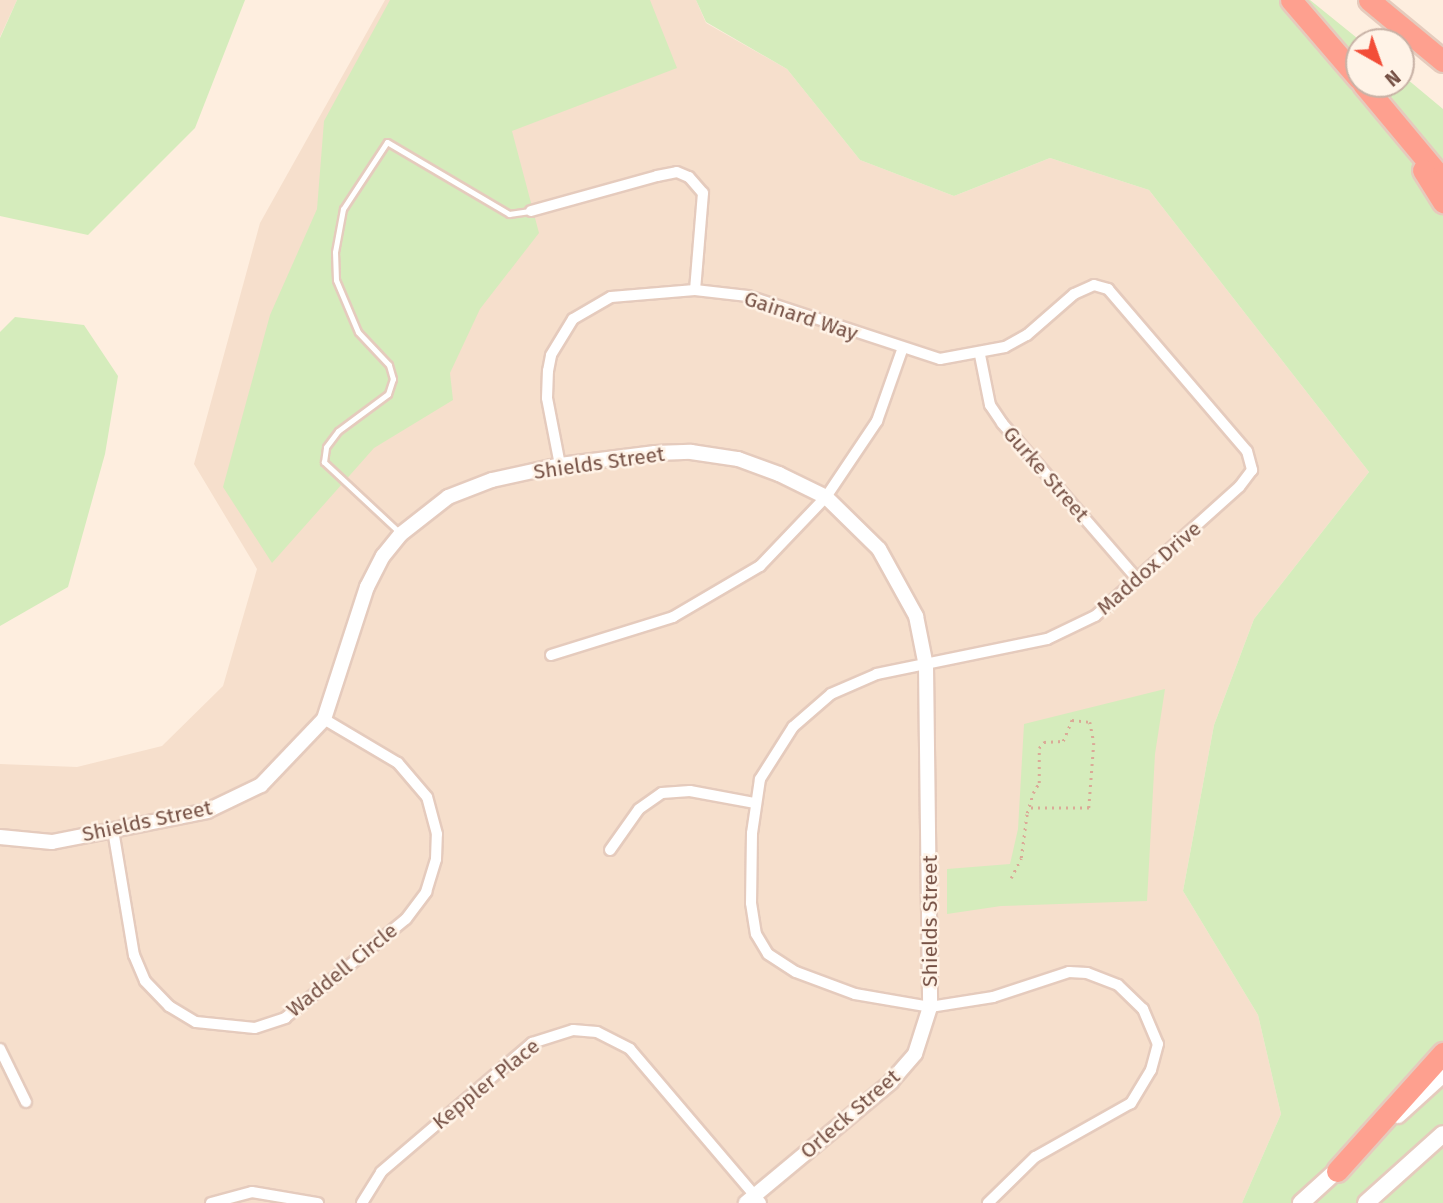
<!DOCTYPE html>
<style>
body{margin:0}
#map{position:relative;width:1443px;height:1203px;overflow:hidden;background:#feeedf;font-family:"Fira Sans",sans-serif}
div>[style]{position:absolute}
.residential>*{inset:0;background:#f6dfcc}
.green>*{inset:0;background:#d5ecbc}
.path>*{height:2.5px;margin-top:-1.25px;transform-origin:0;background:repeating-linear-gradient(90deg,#daaa97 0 2px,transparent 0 7px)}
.roads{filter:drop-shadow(2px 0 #e5cbbd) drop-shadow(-2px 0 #e5cbbd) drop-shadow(0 2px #e5cbbd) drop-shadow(0 -2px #e5cbbd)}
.service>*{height:5px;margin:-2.5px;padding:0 2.5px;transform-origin:2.5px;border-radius:2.5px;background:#fff}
.minor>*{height:10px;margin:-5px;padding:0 5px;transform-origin:5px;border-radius:5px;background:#fff}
.tertiary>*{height:14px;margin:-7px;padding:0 7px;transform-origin:7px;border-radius:7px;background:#fff}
.secondary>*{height:16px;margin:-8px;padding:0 8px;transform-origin:8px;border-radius:8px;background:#fff}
.motorway>*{height:21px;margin:-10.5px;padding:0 10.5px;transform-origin:10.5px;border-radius:10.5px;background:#fea08f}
span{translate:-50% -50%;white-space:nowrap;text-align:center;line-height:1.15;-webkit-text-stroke:5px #fff3e7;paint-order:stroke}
.street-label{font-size:21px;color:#765145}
.north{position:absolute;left:1345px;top:28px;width:70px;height:70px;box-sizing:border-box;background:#fff3e7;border:2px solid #c8b2a6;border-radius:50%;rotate:140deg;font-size:19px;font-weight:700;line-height:28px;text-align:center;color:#765145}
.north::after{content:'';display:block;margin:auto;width:24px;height:32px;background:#f34d38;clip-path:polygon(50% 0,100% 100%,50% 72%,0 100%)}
</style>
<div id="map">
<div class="residential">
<div style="clip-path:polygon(0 0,17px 0,0 37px)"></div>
<div style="clip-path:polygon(385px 0,696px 0,706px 23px,787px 69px,860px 160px,954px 196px,1050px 158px,1149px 190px,1369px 472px,1254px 619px,1214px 725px,1183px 891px,1258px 1015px,1281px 1114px,1242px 1203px,0 1203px,0 764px,77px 767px,162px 746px,223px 686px,257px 569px,194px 464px,260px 223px)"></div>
</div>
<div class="green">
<div style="clip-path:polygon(17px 0,245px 0,195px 128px,88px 235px,0 216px,0 38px)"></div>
<div style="clip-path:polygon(390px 0,650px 0,677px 68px,512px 131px,539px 233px,480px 309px,450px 373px,453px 400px,374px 448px,272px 563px,223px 487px,270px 315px,317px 209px,324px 121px)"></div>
<div style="clip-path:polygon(696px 0,1310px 0,1362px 42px,1359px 84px,1401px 84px,1401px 74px,1443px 109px,1443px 1203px,1242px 1203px,1281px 1114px,1258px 1015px,1183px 891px,1214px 725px,1254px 619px,1369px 472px,1149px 190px,1050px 158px,954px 196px,860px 160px,787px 69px,706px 22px)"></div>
<div style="clip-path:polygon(15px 317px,84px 325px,118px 376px,105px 454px,68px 587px,0 626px,0 332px)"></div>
<div style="clip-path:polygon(1165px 689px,1155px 754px,1147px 901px,1001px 906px,947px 914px,947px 869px,1010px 864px,1018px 829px,1024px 724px)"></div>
</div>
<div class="path">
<div style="left:1011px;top:878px;width:22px;rotate:-63deg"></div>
<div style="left:1021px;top:858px;width:45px;rotate:-82.4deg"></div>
<div style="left:1027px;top:813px;width:21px;rotate:-73deg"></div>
<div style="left:1033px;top:793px;width:12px;rotate:-59deg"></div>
<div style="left:1039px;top:783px;width:35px;rotate:-90deg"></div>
<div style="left:1039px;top:748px;width:8px;rotate:-50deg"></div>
<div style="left:1044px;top:742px;width:19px;rotate:-3deg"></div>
<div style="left:1063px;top:741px;width:23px;rotate:-67deg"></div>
<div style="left:1072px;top:720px;width:18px;rotate:6deg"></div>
<div style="left:1090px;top:722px;width:21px;rotate:79deg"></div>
<div style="left:1094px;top:743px;width:65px;rotate:94.4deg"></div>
<div style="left:1089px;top:808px;width:61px;rotate:180deg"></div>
</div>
<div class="roads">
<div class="service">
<div style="left:399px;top:532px;width:103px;rotate:-137deg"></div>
<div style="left:324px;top:462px;width:15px;rotate:-82deg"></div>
<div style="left:326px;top:447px;width:20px;rotate:-53deg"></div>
<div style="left:338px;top:431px;width:62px;rotate:-36.5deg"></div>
<div style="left:388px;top:394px;width:16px;rotate:-72deg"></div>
<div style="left:393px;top:379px;width:15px;rotate:-106deg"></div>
<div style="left:389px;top:365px;width:45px;rotate:-133.2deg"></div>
<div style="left:358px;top:332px;width:56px;rotate:-112.9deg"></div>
<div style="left:336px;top:280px;width:28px;rotate:-92deg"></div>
<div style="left:335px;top:252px;width:44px;rotate:-79.5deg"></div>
<div style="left:343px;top:209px;width:80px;rotate:-56.7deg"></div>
<div style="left:387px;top:142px;width:142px;rotate:30.5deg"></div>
<div style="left:509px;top:214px;width:21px;rotate:-8deg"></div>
</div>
<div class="minor">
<div style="left:531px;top:211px;width:131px;rotate:-15.5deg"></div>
<div style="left:657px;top:176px;width:20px;rotate:-11deg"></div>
<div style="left:677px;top:172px;width:13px;rotate:23deg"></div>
<div style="left:689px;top:177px;width:21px;rotate:49deg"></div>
<div style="left:703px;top:193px;width:97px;rotate:94.7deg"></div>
<div style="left:980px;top:355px;width:51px;rotate:78.7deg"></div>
<div style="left:990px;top:405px;width:22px;rotate:56deg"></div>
<div style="left:1002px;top:423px;width:208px;rotate:49.1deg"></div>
<div style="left:560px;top:465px;width:68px;rotate:-101deg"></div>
<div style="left:547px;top:398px;width:27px;rotate:-88deg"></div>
<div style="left:548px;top:371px;width:16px;rotate:-79deg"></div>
<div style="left:551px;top:355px;width:42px;rotate:-58.6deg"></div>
<div style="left:573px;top:319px;width:44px;rotate:-30.1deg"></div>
<div style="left:611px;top:297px;width:84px;rotate:-4.8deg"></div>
<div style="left:695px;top:290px;width:53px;rotate:6.5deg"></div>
<div style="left:748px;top:296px;width:202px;rotate:18.2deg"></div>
<div style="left:940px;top:359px;width:66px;rotate:-10.5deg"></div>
<div style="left:1005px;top:347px;width:25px;rotate:-29deg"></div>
<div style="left:1027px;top:335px;width:62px;rotate:-41.1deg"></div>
<div style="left:1074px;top:294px;width:22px;rotate:-24deg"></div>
<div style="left:1094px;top:285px;width:15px;rotate:16deg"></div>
<div style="left:1108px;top:289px;width:213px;rotate:49.4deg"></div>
<div style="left:1247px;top:451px;width:20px;rotate:75deg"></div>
<div style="left:1252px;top:470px;width:21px;rotate:127deg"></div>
<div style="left:1239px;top:487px;width:193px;rotate:138.1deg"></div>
<div style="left:1095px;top:616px;width:53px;rotate:154.4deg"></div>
<div style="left:1047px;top:639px;width:174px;rotate:168.4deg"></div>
<div style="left:877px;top:674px;width:50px;rotate:156.5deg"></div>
<div style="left:831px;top:694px;width:50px;rotate:139deg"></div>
<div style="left:793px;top:727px;width:62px;rotate:122.4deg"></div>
<div style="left:760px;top:779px;width:55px;rotate:98.4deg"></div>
<div style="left:752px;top:833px;width:70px;rotate:90.8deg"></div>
<div style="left:751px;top:903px;width:31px;rotate:81deg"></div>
<div style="left:756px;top:934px;width:23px;rotate:59deg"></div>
<div style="left:768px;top:954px;width:33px;rotate:33deg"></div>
<div style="left:796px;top:972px;width:63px;rotate:20.4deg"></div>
<div style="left:855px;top:994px;width:76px;rotate:9.8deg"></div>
<div style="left:930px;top:1007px;width:64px;rotate:-9deg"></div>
<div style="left:993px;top:997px;width:80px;rotate:-18.2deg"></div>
<div style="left:1069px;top:972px;width:18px;rotate:3deg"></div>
<div style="left:1087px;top:973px;width:33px;rotate:21deg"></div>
<div style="left:1118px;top:985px;width:35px;rotate:44deg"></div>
<div style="left:1143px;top:1009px;width:38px;rotate:67deg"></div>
<div style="left:1158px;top:1044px;width:27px;rotate:105deg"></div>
<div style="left:1151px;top:1070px;width:39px;rotate:121deg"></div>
<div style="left:1131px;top:1103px;width:110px;rotate:150.6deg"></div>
<div style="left:1035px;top:1157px;width:66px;rotate:135.6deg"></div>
<div style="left:551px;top:655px;width:128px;rotate:-17.3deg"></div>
<div style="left:673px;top:617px;width:101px;rotate:-30.4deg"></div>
<div style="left:760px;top:566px;width:95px;rotate:-46.3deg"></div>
<div style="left:826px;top:497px;width:92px;rotate:-56.1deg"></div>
<div style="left:877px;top:421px;width:75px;rotate:-70.6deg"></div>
<div style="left:113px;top:830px;width:127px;rotate:80.5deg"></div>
<div style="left:134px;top:955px;width:28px;rotate:67deg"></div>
<div style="left:145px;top:981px;width:35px;rotate:46deg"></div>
<div style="left:169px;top:1006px;width:31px;rotate:31deg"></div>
<div style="left:196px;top:1022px;width:59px;rotate:5.8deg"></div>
<div style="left:255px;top:1028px;width:32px;rotate:-18deg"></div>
<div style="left:285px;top:1018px;width:156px;rotate:-39.3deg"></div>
<div style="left:406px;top:919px;width:34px;rotate:-53deg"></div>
<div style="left:426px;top:892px;width:34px;rotate:-73deg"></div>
<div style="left:436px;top:859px;width:25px;rotate:-88deg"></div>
<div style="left:437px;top:834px;width:38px;rotate:-105deg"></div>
<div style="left:427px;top:797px;width:45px;rotate:-130.5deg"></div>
<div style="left:398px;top:763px;width:86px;rotate:-149.3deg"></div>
<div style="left:610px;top:850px;width:50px;rotate:-54.7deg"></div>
<div style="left:639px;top:809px;width:28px;rotate:-35deg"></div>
<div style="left:662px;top:793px;width:28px;rotate:-4deg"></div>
<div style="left:690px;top:791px;width:65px;rotate:10.6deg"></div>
<div style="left:0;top:1049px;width:59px;rotate:63.9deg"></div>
<div style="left:211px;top:1203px;width:42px;rotate:-15deg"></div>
<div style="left:252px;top:1192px;width:67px;rotate:9.5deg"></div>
<div style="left:362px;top:1203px;width:36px;rotate:-58deg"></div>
<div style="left:381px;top:1172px;width:199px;rotate:-40.5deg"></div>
<div style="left:532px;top:1043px;width:43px;rotate:-17.6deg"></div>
<div style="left:573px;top:1030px;width:24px;rotate:5deg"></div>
<div style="left:597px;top:1032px;width:37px;rotate:27deg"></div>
<div style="left:630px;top:1049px;width:202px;rotate:49.6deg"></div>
</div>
<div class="tertiary">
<div style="left:0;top:837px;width:52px;rotate:5.5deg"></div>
<div style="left:52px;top:842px;width:62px;rotate:-11.1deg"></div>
<div style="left:113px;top:830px;width:96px;rotate:-11.4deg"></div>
<div style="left:207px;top:811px;width:60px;rotate:-25.7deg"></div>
<div style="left:261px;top:785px;width:91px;rotate:-46.3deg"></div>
<div style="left:324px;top:719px;width:139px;rotate:-72deg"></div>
<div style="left:367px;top:587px;width:35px;rotate:-63deg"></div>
<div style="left:383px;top:556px;width:28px;rotate:-51deg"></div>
<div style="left:401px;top:534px;width:60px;rotate:-38.2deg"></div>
<div style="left:448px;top:497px;width:47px;rotate:-21.1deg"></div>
<div style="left:492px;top:480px;width:70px;rotate:-12.4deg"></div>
<div style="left:560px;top:465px;width:96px;rotate:-7.2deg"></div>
<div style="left:655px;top:453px;width:36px;rotate:-2deg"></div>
<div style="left:691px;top:452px;width:48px;rotate:8.5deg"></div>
<div style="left:738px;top:459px;width:44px;rotate:20.1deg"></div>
<div style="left:779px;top:474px;width:52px;rotate:26.1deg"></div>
<div style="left:826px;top:497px;width:74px;rotate:44.5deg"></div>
<div style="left:879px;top:549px;width:77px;rotate:61.1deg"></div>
<div style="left:916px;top:616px;width:51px;rotate:78.7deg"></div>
<div style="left:926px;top:666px;width:341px;rotate:89.3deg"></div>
<div style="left:930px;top:1007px;width:49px;rotate:107.7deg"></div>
<div style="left:915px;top:1054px;width:37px;rotate:131deg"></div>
<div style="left:891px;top:1082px;width:189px;rotate:140.2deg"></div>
</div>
<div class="secondary">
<div style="left:1398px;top:1115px;width:61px;rotate:-42.3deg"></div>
<div style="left:1301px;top:1203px;width:59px;rotate:-42.3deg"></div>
<div style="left:1366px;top:1203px;width:103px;rotate:-41.9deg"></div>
</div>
<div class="motorway">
<div style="left:1291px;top:0;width:104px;rotate:49.3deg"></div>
<div style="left:1369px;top:0;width:96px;rotate:39.5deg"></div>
<div style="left:1363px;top:84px;width:125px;rotate:50.2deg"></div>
<div style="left:1423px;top:170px;width:38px;rotate:58deg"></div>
<div style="left:1337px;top:1171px;width:159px;rotate:-48.1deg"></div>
</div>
</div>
<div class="street-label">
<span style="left:801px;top:316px;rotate:18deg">Gainard Way</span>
<span style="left:599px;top:463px;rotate:-8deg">Shields Street</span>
<span style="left:1046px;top:474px;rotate:49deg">Gurke Street</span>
<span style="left:1149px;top:568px;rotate:-41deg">Maddox Drive</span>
<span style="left:147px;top:821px;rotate:-12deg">Shields Street</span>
<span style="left:930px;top:921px;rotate:-90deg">Shields Street</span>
<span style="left:342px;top:970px;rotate:-39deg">Waddell Circle</span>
<span style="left:486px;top:1084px;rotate:-39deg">Keppler Place</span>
<span style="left:850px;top:1114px;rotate:-41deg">Orleck Street</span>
</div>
<div class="north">N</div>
</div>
